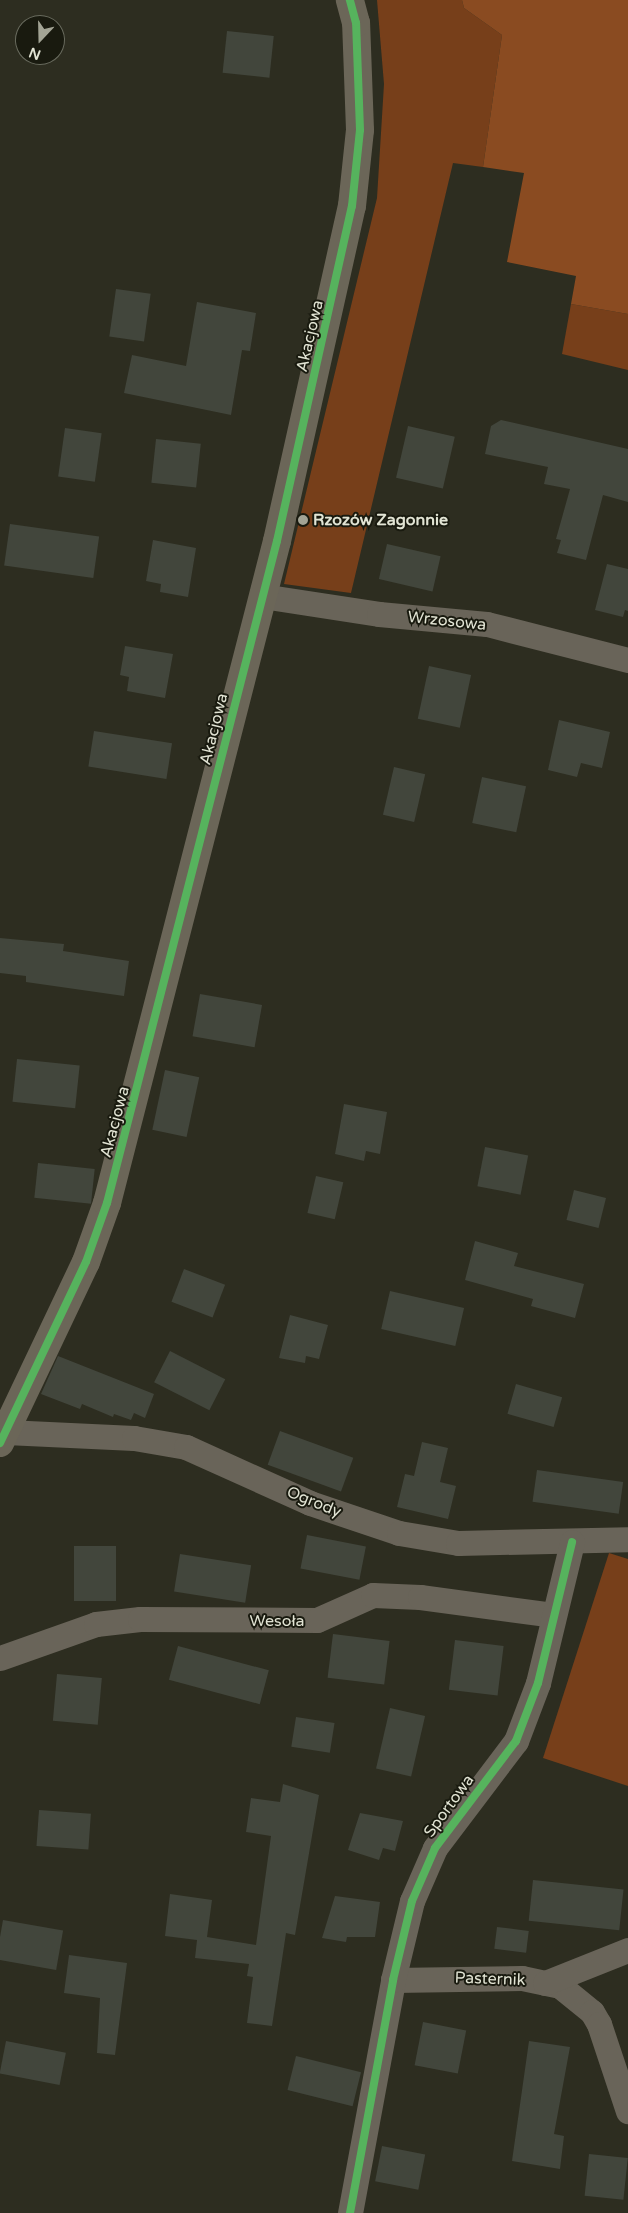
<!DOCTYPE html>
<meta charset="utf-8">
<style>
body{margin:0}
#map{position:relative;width:628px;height:2213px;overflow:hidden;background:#2d2d20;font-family:"Varela Round",sans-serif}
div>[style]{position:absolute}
.green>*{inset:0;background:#773f1a}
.forest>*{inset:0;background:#8a4b21}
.building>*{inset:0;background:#42463c;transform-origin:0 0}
.street>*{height:25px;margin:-12.5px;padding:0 12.5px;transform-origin:12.5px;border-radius:12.5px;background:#696459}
.secondary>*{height:28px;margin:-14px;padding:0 14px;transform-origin:14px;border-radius:14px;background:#6b6658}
.cycleway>*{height:8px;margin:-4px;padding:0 4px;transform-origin:4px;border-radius:4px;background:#56b35d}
.dots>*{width:14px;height:14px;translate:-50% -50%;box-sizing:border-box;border:2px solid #191a0f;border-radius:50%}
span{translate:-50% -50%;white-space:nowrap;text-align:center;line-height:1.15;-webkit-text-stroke:4px #191a0f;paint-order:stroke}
.street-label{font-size:16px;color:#e2e4d4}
.poi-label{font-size:16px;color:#e2e4d4;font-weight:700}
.left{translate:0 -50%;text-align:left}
.north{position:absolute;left:15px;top:15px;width:50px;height:50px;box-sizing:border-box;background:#191a0f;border:1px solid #696b5e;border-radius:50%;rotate:201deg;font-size:14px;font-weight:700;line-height:20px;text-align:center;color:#e2e4d4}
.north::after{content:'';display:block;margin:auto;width:18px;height:22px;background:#a3a495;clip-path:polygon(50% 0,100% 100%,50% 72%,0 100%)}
</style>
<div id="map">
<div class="green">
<div style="clip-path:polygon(377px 0,462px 0,464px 8px,502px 35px,483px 167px,453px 163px,351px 593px,284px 584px,377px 198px,384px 84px)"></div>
<div style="clip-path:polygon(571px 304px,628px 314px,628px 370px,562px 354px)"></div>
<div style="clip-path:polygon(609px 1553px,628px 1559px,628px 1786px,543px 1758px)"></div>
</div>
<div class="forest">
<div style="clip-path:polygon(462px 0,628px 0,628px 314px,571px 304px,576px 276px,507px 262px,524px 173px,483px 167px,502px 35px,464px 8px)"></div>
</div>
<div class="building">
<div style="left:227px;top:31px;width:47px;height:42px;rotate:6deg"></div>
<div style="left:116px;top:289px;width:35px;height:48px;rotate:8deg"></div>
<div style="clip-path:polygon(197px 302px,256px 313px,250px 351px,242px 350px,231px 415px,124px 393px,132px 355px,186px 366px)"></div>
<div style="clip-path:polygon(501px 420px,628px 449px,628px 502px,603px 495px,586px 560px,557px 553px,561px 540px,556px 539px,570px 489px,544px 484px,548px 467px,485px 454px,491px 426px)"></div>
<div style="left:408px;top:426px;width:48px;height:53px;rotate:13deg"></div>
<div style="left:65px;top:428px;width:37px;height:49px;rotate:8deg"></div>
<div style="left:156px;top:439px;width:45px;height:44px;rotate:6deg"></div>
<div style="left:10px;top:524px;width:90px;height:42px;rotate:8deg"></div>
<div style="clip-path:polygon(153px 540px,196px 548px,188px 597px,160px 592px,161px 584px,146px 581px)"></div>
<div style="left:387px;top:544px;width:55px;height:36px;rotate:13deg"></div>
<div style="clip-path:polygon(607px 564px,628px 569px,628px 611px,625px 610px,623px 617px,595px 610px)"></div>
<div style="clip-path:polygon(125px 646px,173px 654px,165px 698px,127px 691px,129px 677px,120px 675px)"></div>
<div style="left:429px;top:666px;width:43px;height:54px;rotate:12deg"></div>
<div style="clip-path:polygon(559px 720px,610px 732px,602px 768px,581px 763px,577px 777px,548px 770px)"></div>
<div style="left:94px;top:731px;width:79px;height:36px;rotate:9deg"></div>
<div style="left:394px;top:767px;width:32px;height:49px;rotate:13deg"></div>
<div style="left:482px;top:777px;width:45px;height:47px;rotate:12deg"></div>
<div style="clip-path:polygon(0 938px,64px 944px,63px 951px,129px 961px,124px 996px,26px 982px,26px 976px,0 973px)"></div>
<div style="left:200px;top:994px;width:63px;height:43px;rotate:10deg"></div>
<div style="left:17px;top:1059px;width:63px;height:43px;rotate:6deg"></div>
<div style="left:165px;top:1070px;width:35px;height:61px;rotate:12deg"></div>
<div style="clip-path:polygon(344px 1104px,387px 1112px,380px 1154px,366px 1151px,364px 1161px,335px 1154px)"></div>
<div style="left:485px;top:1147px;width:44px;height:40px;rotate:11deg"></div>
<div style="left:38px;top:1163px;width:57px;height:35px;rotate:6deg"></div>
<div style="left:316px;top:1176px;width:28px;height:38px;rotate:13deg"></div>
<div style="left:574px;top:1190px;width:33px;height:31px;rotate:14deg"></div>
<div style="clip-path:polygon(475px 1241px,518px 1253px,514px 1266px,584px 1284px,575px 1318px,531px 1306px,533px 1299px,465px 1280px)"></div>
<div style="left:184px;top:1269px;width:44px;height:35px;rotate:21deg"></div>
<div style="left:390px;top:1291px;width:76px;height:39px;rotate:13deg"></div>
<div style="clip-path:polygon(290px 1315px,328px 1325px,319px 1359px,306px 1356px,305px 1363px,279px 1358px)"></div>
<div style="left:170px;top:1351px;width:62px;height:35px;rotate:27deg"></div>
<div style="clip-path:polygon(58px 1356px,154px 1394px,145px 1418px,134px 1413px,131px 1420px,114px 1414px,113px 1417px,82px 1404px,80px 1409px,41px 1394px)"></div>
<div style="left:516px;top:1384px;width:48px;height:31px;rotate:16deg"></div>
<div style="left:280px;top:1431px;width:78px;height:36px;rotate:20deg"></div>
<div style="clip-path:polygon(422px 1442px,448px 1448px,440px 1482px,456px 1486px,448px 1519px,397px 1507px,405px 1474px,414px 1476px)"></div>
<div style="left:537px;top:1470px;width:87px;height:32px;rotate:8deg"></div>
<div style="left:307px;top:1535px;width:60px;height:34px;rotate:11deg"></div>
<div style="left:74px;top:1546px;width:42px;height:55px"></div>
<div style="left:180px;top:1554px;width:72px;height:38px;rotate:9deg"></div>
<div style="left:333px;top:1634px;width:57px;height:44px;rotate:7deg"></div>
<div style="left:455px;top:1640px;width:49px;height:50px;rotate:7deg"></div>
<div style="left:178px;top:1646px;width:94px;height:35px;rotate:15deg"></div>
<div style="left:57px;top:1674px;width:45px;height:47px;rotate:5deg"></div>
<div style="left:390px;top:1708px;width:36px;height:62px;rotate:13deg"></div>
<div style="left:296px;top:1717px;width:39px;height:30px;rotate:9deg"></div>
<div style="clip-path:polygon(283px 1784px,319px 1795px,295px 1935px,286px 1933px,272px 2026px,247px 2023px,253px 1977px,247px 1976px,249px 1964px,195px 1958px,197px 1940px,165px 1936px,170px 1894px,212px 1900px,207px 1937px,256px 1945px,271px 1836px,246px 1832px,251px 1798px,280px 1802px)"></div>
<div style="left:39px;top:1810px;width:52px;height:36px;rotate:4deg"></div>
<div style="clip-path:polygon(360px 1813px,403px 1821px,395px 1851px,383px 1848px,379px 1860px,348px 1850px)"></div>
<div style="left:533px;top:1880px;width:91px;height:41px;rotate:6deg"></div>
<div style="clip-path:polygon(335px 1896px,380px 1902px,375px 1937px,347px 1937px,346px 1942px,322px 1938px)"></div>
<div style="left:3px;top:1920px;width:61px;height:40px;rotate:10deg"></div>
<div style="left:497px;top:1927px;width:32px;height:22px;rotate:7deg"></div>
<div style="clip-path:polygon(69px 1955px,127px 1963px,115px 2055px,97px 2053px,100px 1998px,64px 1993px)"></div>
<div style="left:423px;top:2022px;width:44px;height:44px;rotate:11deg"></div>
<div style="left:6px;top:2041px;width:61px;height:33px;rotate:11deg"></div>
<div style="clip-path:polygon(529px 2041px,570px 2047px,554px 2134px,564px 2136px,560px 2169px,512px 2161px)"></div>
<div style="left:296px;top:2056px;width:67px;height:35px;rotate:14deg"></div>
<div style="left:382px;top:2146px;width:44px;height:36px;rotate:11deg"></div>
<div style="left:589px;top:2154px;width:39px;height:42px;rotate:6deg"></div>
</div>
<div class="street">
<div style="left:262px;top:596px;width:118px;rotate:8.7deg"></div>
<div style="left:379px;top:614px;width:108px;rotate:5.3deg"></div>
<div style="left:487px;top:624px;width:146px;rotate:14.3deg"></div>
<div style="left:6px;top:1432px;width:128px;rotate:2.7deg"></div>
<div style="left:134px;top:1438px;width:53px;rotate:9.8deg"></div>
<div style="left:186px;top:1447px;width:136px;rotate:24.3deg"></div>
<div style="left:310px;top:1503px;width:94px;rotate:18.6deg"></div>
<div style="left:399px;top:1533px;width:60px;rotate:9.6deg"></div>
<div style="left:458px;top:1543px;width:170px;rotate:-1.3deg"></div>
<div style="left:0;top:1658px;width:102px;rotate:-19.5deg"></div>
<div style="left:96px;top:1624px;width:44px;rotate:-6.5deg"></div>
<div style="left:140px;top:1619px;width:177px;rotate:0.3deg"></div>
<div style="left:317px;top:1620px;width:61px;rotate:-24.1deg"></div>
<div style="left:373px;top:1595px;width:47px;rotate:2.4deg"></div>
<div style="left:420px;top:1597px;width:134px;rotate:7.7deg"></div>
<div style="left:393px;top:1980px;width:129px;rotate:-0.9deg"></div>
<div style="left:522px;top:1978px;width:39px;rotate:12deg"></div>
<div style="left:560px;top:1986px;width:41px;rotate:39.1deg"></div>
<div style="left:592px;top:2012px;width:14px;rotate:60deg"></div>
<div style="left:599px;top:2024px;width:92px;rotate:71.6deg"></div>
<div style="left:545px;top:1983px;width:89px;rotate:-21.7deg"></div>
<div style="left:350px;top:2213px;width:237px;rotate:-79.5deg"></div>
<div style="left:393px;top:1980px;width:81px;rotate:-76.5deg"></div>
<div style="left:412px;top:1901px;width:58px;rotate:-66.5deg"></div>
<div style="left:435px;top:1848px;width:134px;rotate:-52.9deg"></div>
<div style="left:516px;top:1741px;width:62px;rotate:-69.2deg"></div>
<div style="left:538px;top:1683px;width:145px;rotate:-76.4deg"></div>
</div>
<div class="secondary">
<div style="left:0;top:1443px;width:200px;rotate:-64.6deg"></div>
<div style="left:86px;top:1262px;width:63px;rotate:-70.4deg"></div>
<div style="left:107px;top:1203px;width:683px;rotate:-75.6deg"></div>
<div style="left:277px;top:541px;width:343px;rotate:-77.4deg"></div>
<div style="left:352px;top:206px;width:76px;rotate:-84deg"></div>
<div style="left:360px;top:130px;width:107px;rotate:-92.1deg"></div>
<div style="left:356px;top:23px;width:24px;rotate:-105deg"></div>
</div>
<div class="cycleway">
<div style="left:0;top:1443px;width:200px;rotate:-64.6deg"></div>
<div style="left:86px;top:1262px;width:63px;rotate:-70.4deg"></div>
<div style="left:107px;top:1203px;width:683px;rotate:-75.6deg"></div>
<div style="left:277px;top:541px;width:343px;rotate:-77.4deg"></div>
<div style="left:352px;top:206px;width:76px;rotate:-84deg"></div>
<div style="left:360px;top:130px;width:107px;rotate:-92.1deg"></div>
<div style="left:356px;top:23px;width:24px;rotate:-105deg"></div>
<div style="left:350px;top:2213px;width:237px;rotate:-79.5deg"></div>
<div style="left:393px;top:1980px;width:81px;rotate:-76.5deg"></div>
<div style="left:412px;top:1901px;width:58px;rotate:-66.5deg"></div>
<div style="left:435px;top:1848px;width:134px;rotate:-52.9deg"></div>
<div style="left:516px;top:1741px;width:62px;rotate:-69.2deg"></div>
<div style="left:538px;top:1683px;width:145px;rotate:-76.4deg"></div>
</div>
<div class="dots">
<div style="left:303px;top:520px;background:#a3a495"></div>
</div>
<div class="street-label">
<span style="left:310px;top:336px;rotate:-77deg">Akacjowa</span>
<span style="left:447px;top:621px;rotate:6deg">Wrzosowa</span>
<span style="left:214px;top:729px;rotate:-76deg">Akacjowa</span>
<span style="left:115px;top:1122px;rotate:-75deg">Akacjowa</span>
<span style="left:314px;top:1502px;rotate:22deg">Ogrody</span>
<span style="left:277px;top:1621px">Wesoła</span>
<span style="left:449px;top:1806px;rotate:-54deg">Sportowa</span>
<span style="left:490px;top:1979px;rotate:2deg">Pasternik</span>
</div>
<div class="poi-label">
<span class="left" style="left:313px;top:520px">Rzozów Zagonnie</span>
</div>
<div class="north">N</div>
</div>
